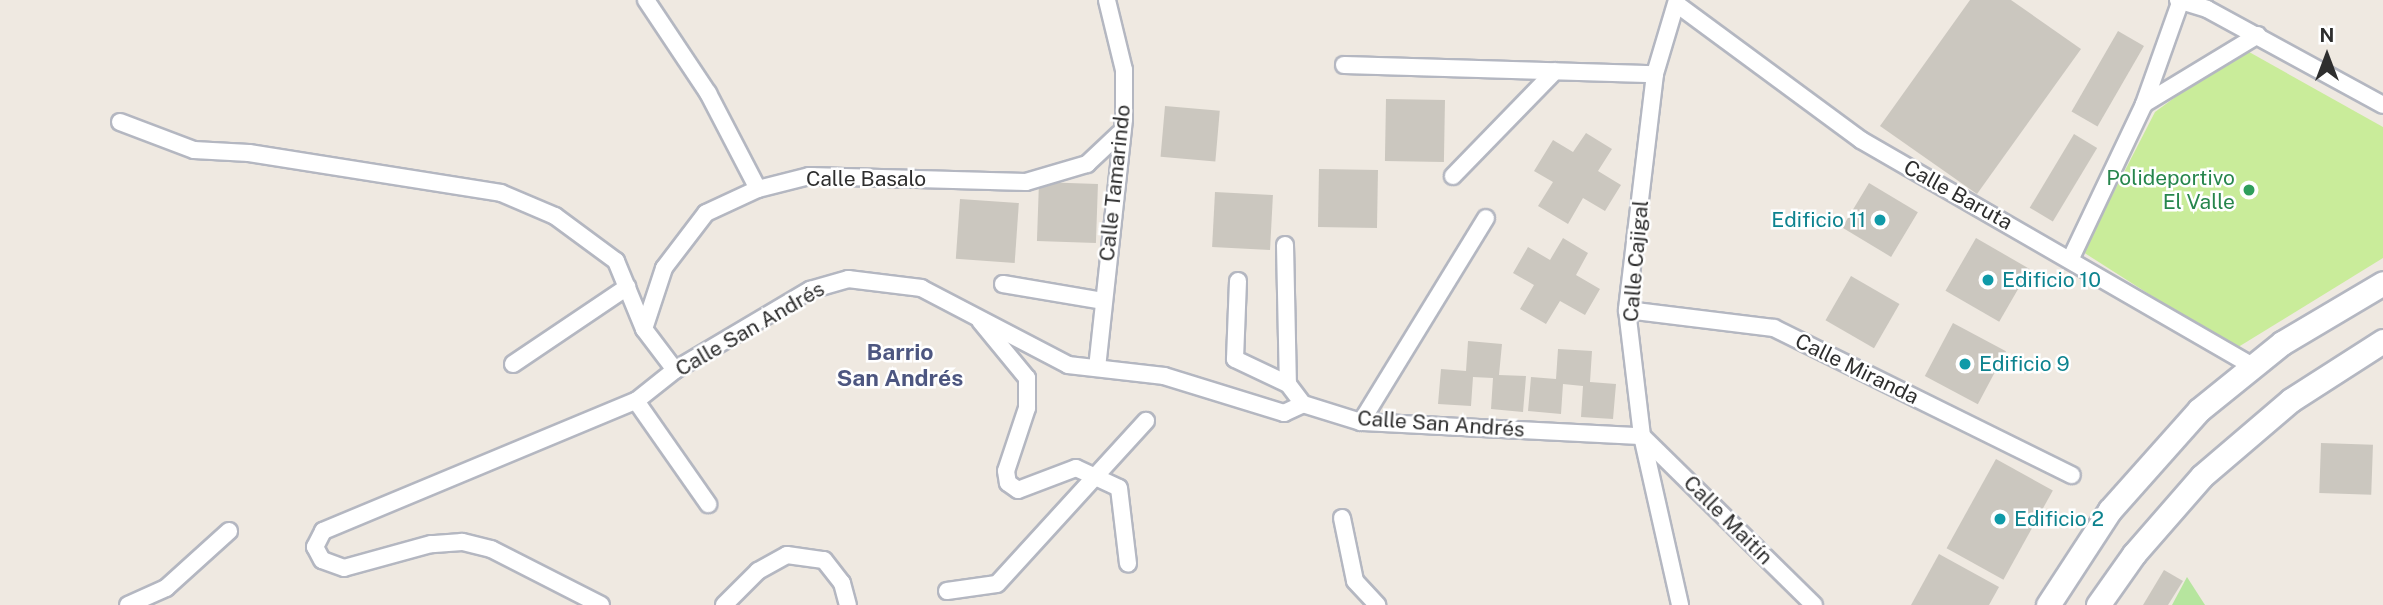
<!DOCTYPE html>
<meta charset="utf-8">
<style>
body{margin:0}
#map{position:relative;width:2383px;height:605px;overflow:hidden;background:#efe9e1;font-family:"Public Sans",sans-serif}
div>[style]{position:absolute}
.green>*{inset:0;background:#b6e59e}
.pitch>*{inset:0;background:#c9ec9a}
.building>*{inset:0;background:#cbc7bf;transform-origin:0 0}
.roads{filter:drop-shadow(2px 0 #b4b7c1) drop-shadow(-2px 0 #b4b7c1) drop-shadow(0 2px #b4b7c1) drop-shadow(0 -2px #b4b7c1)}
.minor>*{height:16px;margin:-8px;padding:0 8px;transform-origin:8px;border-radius:8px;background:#fff}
.secondary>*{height:23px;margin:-11.5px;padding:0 11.5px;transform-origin:11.5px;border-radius:11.5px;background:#fff}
.dots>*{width:19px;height:19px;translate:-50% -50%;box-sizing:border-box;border:4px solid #fff;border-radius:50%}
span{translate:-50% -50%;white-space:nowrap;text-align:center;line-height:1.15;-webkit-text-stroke:5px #fff;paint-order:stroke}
.leisure-label{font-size:21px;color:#27864d}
.right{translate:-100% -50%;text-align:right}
.street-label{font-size:21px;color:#2e2e2e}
.culture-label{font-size:21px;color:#0d838f}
.left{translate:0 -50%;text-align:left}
.neighbourhood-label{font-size:23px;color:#4d5680;font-weight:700}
.north{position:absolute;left:2292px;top:21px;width:70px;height:70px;-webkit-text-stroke:5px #fff;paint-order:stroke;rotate:0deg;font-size:19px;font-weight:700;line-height:28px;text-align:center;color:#2e2e2e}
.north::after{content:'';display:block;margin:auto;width:24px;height:32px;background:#2e2e2e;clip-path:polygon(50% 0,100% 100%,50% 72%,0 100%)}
</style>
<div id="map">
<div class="green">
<div style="clip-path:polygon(2187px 577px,2205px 605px,2172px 605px)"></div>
</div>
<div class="pitch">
<div style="clip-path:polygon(2242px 48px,2383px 127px,2383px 258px,2235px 349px,2083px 252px,2155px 112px)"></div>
</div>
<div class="building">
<div style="clip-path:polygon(1970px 0,2011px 0,2081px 49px,1977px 194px,1880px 126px)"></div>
<div style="left:2118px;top:31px;width:30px;height:93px;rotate:30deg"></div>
<div style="left:1386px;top:99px;width:59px;height:62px;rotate:1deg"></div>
<div style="left:1165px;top:106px;width:55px;height:51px;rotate:5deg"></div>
<div style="clip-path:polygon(1586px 133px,1612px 149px,1598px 171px,1621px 185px,1605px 211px,1583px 198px,1568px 224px,1538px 206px,1553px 182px,1534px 171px,1553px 140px,1573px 152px)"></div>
<div style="left:2074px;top:134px;width:27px;height:86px;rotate:31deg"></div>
<div style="left:1319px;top:169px;width:59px;height:58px;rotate:1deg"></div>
<div style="left:1039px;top:182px;width:59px;height:59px;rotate:2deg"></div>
<div style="left:1869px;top:183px;width:57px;height:52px;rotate:31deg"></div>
<div style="left:1215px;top:192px;width:58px;height:55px;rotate:3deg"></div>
<div style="left:960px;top:199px;width:59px;height:60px;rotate:4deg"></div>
<div style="clip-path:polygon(1563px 238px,1588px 253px,1576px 275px,1600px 289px,1585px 315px,1560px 301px,1546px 324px,1520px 309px,1534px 285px,1513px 273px,1528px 247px,1550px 260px)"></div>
<div style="left:1976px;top:238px;width:62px;height:61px;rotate:30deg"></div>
<div style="left:1851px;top:276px;width:56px;height:51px;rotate:30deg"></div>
<div style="left:1953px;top:323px;width:60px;height:60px;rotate:28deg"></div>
<div style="clip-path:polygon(1468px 341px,1502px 344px,1499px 375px,1526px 376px,1523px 412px,1491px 409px,1493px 378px,1473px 377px,1471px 406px,1438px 404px,1441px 369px,1466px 371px)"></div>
<div style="clip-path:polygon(1558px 349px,1592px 351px,1590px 382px,1616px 384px,1613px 419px,1581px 417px,1583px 386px,1563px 384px,1561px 414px,1528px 411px,1531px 377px,1556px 379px)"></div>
<div style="left:2321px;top:443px;width:52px;height:50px;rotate:2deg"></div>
<div style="left:1996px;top:459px;width:65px;height:102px;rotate:29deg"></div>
<div style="clip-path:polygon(1939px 554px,1999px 587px,1989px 605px,1911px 605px)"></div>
<div style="clip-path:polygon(2164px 570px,2183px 581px,2168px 605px,2143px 605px)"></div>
</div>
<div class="roads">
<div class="minor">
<div style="left:646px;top:0;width:112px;rotate:56.3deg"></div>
<div style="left:708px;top:93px;width:108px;rotate:62.5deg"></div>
<div style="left:1677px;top:0;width:77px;rotate:106.6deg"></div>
<div style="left:1655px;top:74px;width:238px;rotate:96.8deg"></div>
<div style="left:1627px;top:310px;width:127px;rotate:83.2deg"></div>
<div style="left:1642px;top:436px;width:173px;rotate:77.3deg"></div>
<div style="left:2178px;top:0;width:30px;rotate:17deg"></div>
<div style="left:2207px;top:9px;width:200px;rotate:28.6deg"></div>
<div style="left:1678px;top:5px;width:227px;rotate:36.4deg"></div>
<div style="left:1861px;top:140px;width:450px;rotate:30deg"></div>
<div style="left:1344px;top:65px;width:311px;rotate:1.7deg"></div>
<div style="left:2144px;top:104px;width:133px;rotate:-31.2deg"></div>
<div style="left:120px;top:122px;width:79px;rotate:20.7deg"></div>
<div style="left:194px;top:150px;width:55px;rotate:3.1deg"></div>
<div style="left:249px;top:153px;width:255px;rotate:9deg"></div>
<div style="left:501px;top:193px;width:59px;rotate:23.1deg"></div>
<div style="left:555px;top:216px;width:76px;rotate:36.4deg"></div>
<div style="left:616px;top:261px;width:74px;rotate:67.6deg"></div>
<div style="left:1453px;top:176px;width:146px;rotate:-45.8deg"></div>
<div style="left:1285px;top:245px;width:139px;rotate:88.8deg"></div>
<div style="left:2071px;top:258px;width:170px;rotate:-64.6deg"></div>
<div style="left:2144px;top:104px;width:110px;rotate:-70.4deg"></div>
<div style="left:1238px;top:281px;width:78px;rotate:92.2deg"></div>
<div style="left:1235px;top:359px;width:59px;rotate:25.3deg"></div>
<div style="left:1288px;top:384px;width:25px;rotate:53deg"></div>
<div style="left:1003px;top:284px;width:101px;rotate:9.6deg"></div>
<div style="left:1627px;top:310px;width:148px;rotate:7deg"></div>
<div style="left:1774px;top:328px;width:332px;rotate:26.3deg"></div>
<div style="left:980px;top:321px;width:74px;rotate:50.5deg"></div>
<div style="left:1027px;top:378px;width:30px;rotate:90deg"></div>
<div style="left:1027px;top:408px;width:66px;rotate:108.4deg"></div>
<div style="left:1006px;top:471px;width:12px;rotate:81deg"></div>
<div style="left:1008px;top:483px;width:12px;rotate:35deg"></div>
<div style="left:1018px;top:490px;width:62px;rotate:-20.8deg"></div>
<div style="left:1076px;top:468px;width:47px;rotate:24.9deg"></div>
<div style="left:1119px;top:488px;width:76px;rotate:83.2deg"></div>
<div style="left:513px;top:364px;width:138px;rotate:-34deg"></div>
<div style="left:1097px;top:368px;width:250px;rotate:-83.8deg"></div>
<div style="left:1124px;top:119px;width:49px;rotate:-90deg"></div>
<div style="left:1124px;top:70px;width:72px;rotate:-103.7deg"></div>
<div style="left:675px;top:370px;width:51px;rotate:-127.1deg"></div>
<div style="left:644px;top:329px;width:64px;rotate:-71.8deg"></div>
<div style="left:664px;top:268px;width:69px;rotate:-52.6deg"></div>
<div style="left:706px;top:213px;width:57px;rotate:-24.8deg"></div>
<div style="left:758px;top:189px;width:53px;rotate:-14.3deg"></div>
<div style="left:809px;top:176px;width:217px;rotate:1.6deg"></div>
<div style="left:1026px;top:182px;width:64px;rotate:-16.4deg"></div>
<div style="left:1087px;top:164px;width:44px;rotate:-43.2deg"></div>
<div style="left:636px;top:401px;width:126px;rotate:55deg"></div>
<div style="left:1361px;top:422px;width:239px;rotate:-58.5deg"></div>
<div style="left:1642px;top:436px;width:241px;rotate:44.5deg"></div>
<div style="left:1342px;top:518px;width:64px;rotate:78.3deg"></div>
<div style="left:1355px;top:581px;width:33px;rotate:47deg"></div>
<div style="left:947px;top:591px;width:50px;rotate:-8deg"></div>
<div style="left:997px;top:584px;width:221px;rotate:-47.6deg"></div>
<div style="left:128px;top:605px;width:42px;rotate:-24.1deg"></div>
<div style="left:166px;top:588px;width:85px;rotate:-42.1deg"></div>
<div style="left:601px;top:605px;width:123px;rotate:-153deg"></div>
<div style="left:491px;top:549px;width:30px;rotate:-166deg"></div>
<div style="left:462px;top:542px;width:31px;rotate:176deg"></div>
<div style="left:431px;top:544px;width:90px;rotate:164.6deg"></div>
<div style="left:344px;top:568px;width:23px;rotate:-160deg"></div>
<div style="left:322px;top:560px;width:15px;rotate:-118deg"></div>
<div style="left:315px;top:547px;width:18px;rotate:-63deg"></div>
<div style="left:323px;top:531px;width:339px;rotate:-22.6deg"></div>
<div style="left:636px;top:401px;width:50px;rotate:-38.5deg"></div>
<div style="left:675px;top:370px;width:157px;rotate:-30.7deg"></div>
<div style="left:810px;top:290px;width:40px;rotate:-16deg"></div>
<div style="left:848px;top:279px;width:74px;rotate:7deg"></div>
<div style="left:921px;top:288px;width:166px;rotate:27.6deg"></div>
<div style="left:1068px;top:365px;width:97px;rotate:6.5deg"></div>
<div style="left:1164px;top:376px;width:126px;rotate:17.1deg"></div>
<div style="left:1284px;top:413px;width:21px;rotate:-25deg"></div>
<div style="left:1303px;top:404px;width:61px;rotate:17.2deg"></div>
<div style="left:1361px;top:422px;width:281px;rotate:2.9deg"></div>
<div style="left:724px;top:605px;width:48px;rotate:-45deg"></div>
<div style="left:758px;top:571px;width:33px;rotate:-29deg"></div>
<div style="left:787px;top:555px;width:37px;rotate:8deg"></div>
<div style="left:824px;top:560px;width:29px;rotate:52deg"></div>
<div style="left:842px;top:583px;width:23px;rotate:75deg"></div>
</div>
<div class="secondary">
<div style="left:2048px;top:605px;width:113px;rotate:-56.9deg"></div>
<div style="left:2110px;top:510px;width:134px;rotate:-48.3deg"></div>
<div style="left:2199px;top:410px;width:107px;rotate:-38.9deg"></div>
<div style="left:2282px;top:343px;width:117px;rotate:-30.7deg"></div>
<div style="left:2098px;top:605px;width:62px;rotate:-54.8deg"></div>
<div style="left:2134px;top:554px;width:103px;rotate:-48.9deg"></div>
<div style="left:2202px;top:476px;width:117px;rotate:-40.5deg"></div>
<div style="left:2291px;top:400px;width:109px;rotate:-32.7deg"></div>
</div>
</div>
<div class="dots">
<div style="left:2249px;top:190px;background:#2e9e5b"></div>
<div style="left:1880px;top:220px;background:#0f9aa8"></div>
<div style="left:1988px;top:280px;background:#0f9aa8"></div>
<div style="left:1965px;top:364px;background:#0f9aa8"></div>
<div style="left:2000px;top:519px;background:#0f9aa8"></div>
</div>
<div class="leisure-label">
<span class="right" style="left:2235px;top:190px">Polideportivo<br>El Valle</span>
</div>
<div class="street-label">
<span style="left:866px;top:179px">Calle Basalo</span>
<span style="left:1115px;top:183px;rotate:-84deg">Calle Tamarindo</span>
<span style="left:1958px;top:195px;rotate:29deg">Calle Baruta</span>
<span style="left:1636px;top:261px;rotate:-85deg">Calle Cajigal</span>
<span style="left:750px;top:329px;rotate:-30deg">Calle San Andrés</span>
<span style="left:1857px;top:369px;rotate:26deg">Calle Miranda</span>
<span style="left:1441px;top:424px;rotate:4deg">Calle San Andrés</span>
<span style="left:1728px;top:520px;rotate:45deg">Calle Maitín</span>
</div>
<div class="culture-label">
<span class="right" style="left:1866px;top:220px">Edificio 11</span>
<span class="left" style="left:2002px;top:280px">Edificio 10</span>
<span class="left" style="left:1979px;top:364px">Edificio 9</span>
<span class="left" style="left:2014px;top:519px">Edificio 2</span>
</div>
<div class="neighbourhood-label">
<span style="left:900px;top:365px">Barrio<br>San Andrés</span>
</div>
<div class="north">N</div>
</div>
